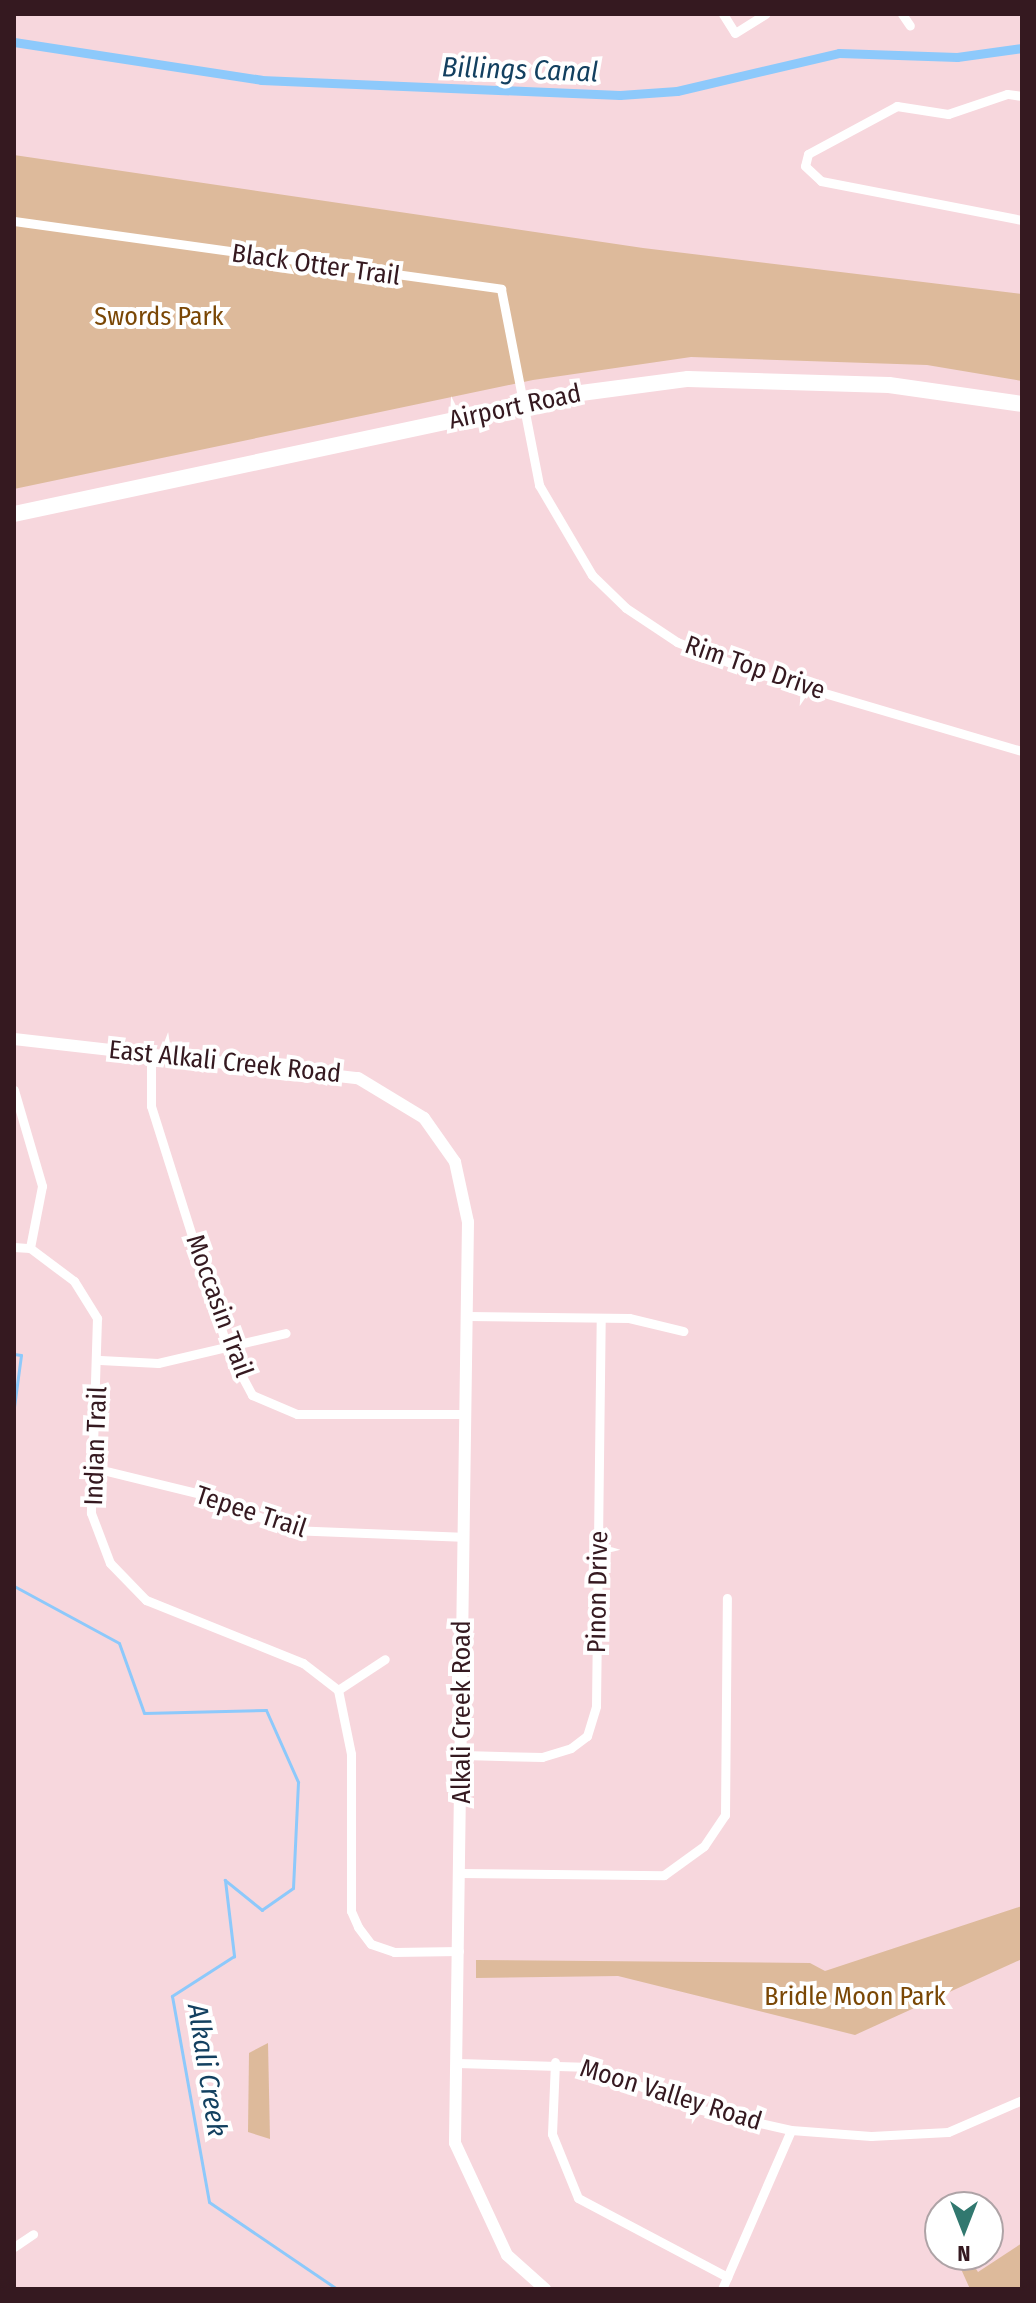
<!DOCTYPE html>
<style>
body{margin:0}
#map{position:relative;width:1036px;height:2303px;overflow:hidden;background:#f7d7dd;font-family:"Fira Sans Condensed",sans-serif}
div>[style]{position:absolute}
.green>*{inset:0;background:#ddba9b}
.stream>*{height:3px;margin:-1.5px;padding:0 1.5px;transform-origin:1.5px;border-radius:1.5px;background:#8dc9fb}
.canal>*{height:9px;margin:-4.5px;padding:0 4.5px;transform-origin:4.5px;border-radius:4.5px;background:#8dc9fb}
.street>*{height:9px;margin:-4.5px;padding:0 4.5px;transform-origin:4.5px;border-radius:4.5px;background:#fff}
.secondary>*{height:12px;margin:-6px;padding:0 6px;transform-origin:6px;border-radius:6px;background:#fff}
.highway>*{height:16px;margin:-8px;padding:0 8px;transform-origin:8px;border-radius:8px;background:#fff}
span{translate:-50% -50%;white-space:nowrap;text-align:center;line-height:1.15;-webkit-text-stroke:8px #fff;paint-order:stroke}
.street-label{font-size:26px;color:#351920}
.park-label{font-size:26px;color:#7a4705}
.water-label{font-size:28px;color:#134060;font-style:italic}
.frame{position:absolute;inset:0;border:16px solid #351920;pointer-events:none}
.north{position:absolute;left:924px;top:2191px;width:80px;height:80px;box-sizing:border-box;background:#fff;border:2px solid #aea3a6;border-radius:50%;rotate:180deg;font-size:22px;font-weight:700;line-height:32px;text-align:center;color:#351920}
.north::after{content:'';display:block;margin:auto;width:28px;height:36px;background:#31786f;clip-path:polygon(50% 0,100% 100%,50% 72%,0 100%)}
</style>
<div id="map">
<div class="green">
<div style="clip-path:polygon(14px 155px,643px 248px,1022px 294px,1022px 381px,927px 365px,691px 357px,533px 380px,14px 489px)"></div>
<div style="clip-path:polygon(1022px 1906px,1022px 1959px,855px 2035px,618px 1976px,476px 1978px,476px 1960px,810px 1963px,825px 1971px)"></div>
<div style="clip-path:polygon(268px 2043px,270px 2139px,248px 2132px,249px 2053px)"></div>
<div style="clip-path:polygon(1022px 2243px,1022px 2289px,970px 2289px,961px 2269px,971px 2261px,978px 2272px)"></div>
</div>
<div class="stream">
<div style="left:14px;top:1354px;width:7px;rotate:8deg"></div>
<div style="left:21px;top:1355px;width:52px;rotate:97.7deg"></div>
<div style="left:14px;top:1586px;width:119px;rotate:28.5deg"></div>
<div style="left:119px;top:1643px;width:74px;rotate:70.3deg"></div>
<div style="left:144px;top:1713px;width:122px;rotate:-1.4deg"></div>
<div style="left:266px;top:1710px;width:79px;rotate:66deg"></div>
<div style="left:298px;top:1782px;width:106px;rotate:92.7deg"></div>
<div style="left:293px;top:1888px;width:38px;rotate:145deg"></div>
<div style="left:262px;top:1910px;width:48px;rotate:-141deg"></div>
<div style="left:225px;top:1880px;width:77px;rotate:83.2deg"></div>
<div style="left:234px;top:1956px;width:74px;rotate:147.2deg"></div>
<div style="left:172px;top:1996px;width:209px;rotate:79.8deg"></div>
<div style="left:209px;top:2202px;width:155px;rotate:34.2deg"></div>
</div>
<div class="canal">
<div style="left:14px;top:42px;width:250px;rotate:8.7deg"></div>
<div style="left:261px;top:80px;width:359px;rotate:2.4deg"></div>
<div style="left:620px;top:95px;width:57px;rotate:-4deg"></div>
<div style="left:677px;top:91px;width:166px;rotate:-13.2deg"></div>
<div style="left:839px;top:53px;width:118px;rotate:1.9deg"></div>
<div style="left:957px;top:57px;width:66px;rotate:-7.9deg"></div>
</div>
<div class="street">
<div style="left:723px;top:14px;width:22px;rotate:58deg"></div>
<div style="left:735px;top:33px;width:36px;rotate:-32deg"></div>
<div style="left:902px;top:14px;width:14px;rotate:56deg"></div>
<div style="left:1022px;top:96px;width:15px;rotate:-172deg"></div>
<div style="left:1007px;top:94px;width:62px;rotate:161.3deg"></div>
<div style="left:948px;top:114px;width:52px;rotate:-171.1deg"></div>
<div style="left:897px;top:106px;width:101px;rotate:151.7deg"></div>
<div style="left:808px;top:154px;width:12px;rotate:104deg"></div>
<div style="left:805px;top:166px;width:22px;rotate:43deg"></div>
<div style="left:821px;top:181px;width:205px;rotate:11deg"></div>
<div style="left:14px;top:221px;width:492px;rotate:7.9deg"></div>
<div style="left:501px;top:289px;width:200px;rotate:79deg"></div>
<div style="left:539px;top:485px;width:104px;rotate:59.5deg"></div>
<div style="left:592px;top:575px;width:47px;rotate:44.1deg"></div>
<div style="left:626px;top:608px;width:61px;rotate:33.7deg"></div>
<div style="left:677px;top:642px;width:82px;rotate:21.5deg"></div>
<div style="left:753px;top:672px;width:280px;rotate:16.4deg"></div>
<div style="left:151px;top:1054px;width:52px;rotate:90deg"></div>
<div style="left:151px;top:1106px;width:256px;rotate:72.5deg"></div>
<div style="left:228px;top:1350px;width:51px;rotate:61.9deg"></div>
<div style="left:252px;top:1395px;width:49px;rotate:22.9deg"></div>
<div style="left:297px;top:1414px;width:168px"></div>
<div style="left:14px;top:1090px;width:100px;rotate:73.7deg"></div>
<div style="left:42px;top:1186px;width:63px;rotate:101deg"></div>
<div style="left:14px;top:1247px;width:16px;rotate:4deg"></div>
<div style="left:30px;top:1248px;width:55px;rotate:36.9deg"></div>
<div style="left:74px;top:1281px;width:44px;rotate:58.1deg"></div>
<div style="left:97px;top:1318px;width:195px;rotate:91.8deg"></div>
<div style="left:91px;top:1513px;width:53px;rotate:69.2deg"></div>
<div style="left:110px;top:1563px;width:52px;rotate:45.8deg"></div>
<div style="left:146px;top:1600px;width:169px;rotate:21.9deg"></div>
<div style="left:303px;top:1663px;width:44px;rotate:37.6deg"></div>
<div style="left:338px;top:1690px;width:65px;rotate:78.5deg"></div>
<div style="left:351px;top:1754px;width:157px;rotate:90deg"></div>
<div style="left:351px;top:1911px;width:17px;rotate:66deg"></div>
<div style="left:358px;top:1927px;width:21px;rotate:53deg"></div>
<div style="left:371px;top:1944px;width:24px;rotate:19deg"></div>
<div style="left:394px;top:1952px;width:65px;rotate:-0.9deg"></div>
<div style="left:468px;top:1316px;width:161px;rotate:0.7deg"></div>
<div style="left:629px;top:1318px;width:56px;rotate:13.5deg"></div>
<div style="left:100px;top:1360px;width:58px;rotate:3deg"></div>
<div style="left:158px;top:1363px;width:131px;rotate:-13.2deg"></div>
<div style="left:90px;top:1467px;width:127px;rotate:13.7deg"></div>
<div style="left:213px;top:1497px;width:84px;rotate:23.2deg"></div>
<div style="left:290px;top:1530px;width:171px;rotate:2.3deg"></div>
<div style="left:338px;top:1690px;width:56px;rotate:-33.4deg"></div>
<div style="left:463px;top:1755px;width:79px;rotate:1.5deg"></div>
<div style="left:542px;top:1757px;width:30px;rotate:-17deg"></div>
<div style="left:571px;top:1748px;width:20px;rotate:-37deg"></div>
<div style="left:587px;top:1736px;width:31px;rotate:-73deg"></div>
<div style="left:596px;top:1706px;width:388px;rotate:-89.3deg"></div>
<div style="left:460px;top:1873px;width:204px;rotate:0.6deg"></div>
<div style="left:664px;top:1875px;width:49px;rotate:-35.9deg"></div>
<div style="left:704px;top:1846px;width:37px;rotate:-56deg"></div>
<div style="left:725px;top:1815px;width:217px;rotate:-89.5deg"></div>
<div style="left:555px;top:2062px;width:72px;rotate:92.4deg"></div>
<div style="left:552px;top:2134px;width:69px;rotate:67.9deg"></div>
<div style="left:578px;top:2198px;width:169px;rotate:27.9deg"></div>
<div style="left:457px;top:2063px;width:134px;rotate:1.7deg"></div>
<div style="left:591px;top:2067px;width:119px;rotate:21.2deg"></div>
<div style="left:702px;top:2110px;width:91px;rotate:12.7deg"></div>
<div style="left:791px;top:2130px;width:80px;rotate:4.3deg"></div>
<div style="left:871px;top:2136px;width:77px;rotate:-3deg"></div>
<div style="left:948px;top:2132px;width:81px;rotate:-23.4deg"></div>
<div style="left:14px;top:2247px;width:23px;rotate:-34deg"></div>
<div style="left:722px;top:2289px;width:173px;rotate:-66.5deg"></div>
</div>
<div class="secondary">
<div style="left:14px;top:1039px;width:346px;rotate:6.5deg"></div>
<div style="left:358px;top:1078px;width:77px;rotate:31.2deg"></div>
<div style="left:424px;top:1118px;width:54px;rotate:54.8deg"></div>
<div style="left:455px;top:1162px;width:61px;rotate:77.8deg"></div>
<div style="left:468px;top:1222px;width:921px;rotate:90.81deg"></div>
<div style="left:455px;top:2143px;width:123px;rotate:65.1deg"></div>
<div style="left:507px;top:2255px;width:51px;rotate:41.8deg"></div>
</div>
<div class="highway">
<div style="left:14px;top:514px;width:580px;rotate:-12.05deg"></div>
<div style="left:581px;top:393px;width:108px;rotate:-7.5deg"></div>
<div style="left:688px;top:379px;width:201px;rotate:1.7deg"></div>
<div style="left:889px;top:385px;width:134px;rotate:8.1deg"></div>
</div>
<div class="street-label">
<span style="left:316px;top:265px;rotate:8deg">Black Otter Trail</span>
<span style="left:515px;top:407px;rotate:-12deg">Airport Road</span>
<span style="left:755px;top:668px;rotate:19deg">Rim Top Drive</span>
<span style="left:225px;top:1062px;rotate:6deg">East Alkali Creek Road</span>
<span style="left:219px;top:1306px;rotate:70deg">Moccasin Trail</span>
<span style="left:96px;top:1446px;rotate:-88deg">Indian Trail</span>
<span style="left:251px;top:1512px;rotate:18deg">Tepee Trail</span>
<span style="left:598px;top:1592px;rotate:-89deg">Pinon Drive</span>
<span style="left:462px;top:1712px;rotate:-90deg">Alkali Creek Road</span>
<span style="left:671px;top:2095px;rotate:17deg">Moon Valley Road</span>
</div>
<div class="park-label">
<span style="left:159px;top:317px">Swords Park</span>
<span style="left:855px;top:1997px">Bridle Moon Park</span>
</div>
<div class="water-label">
<span style="left:520px;top:70px;rotate:2deg">Billings Canal</span>
<span style="left:207px;top:2070px;rotate:81deg">Alkali Creek</span>
</div>
<div class="frame"></div>
<div class="north">N</div>
</div>
